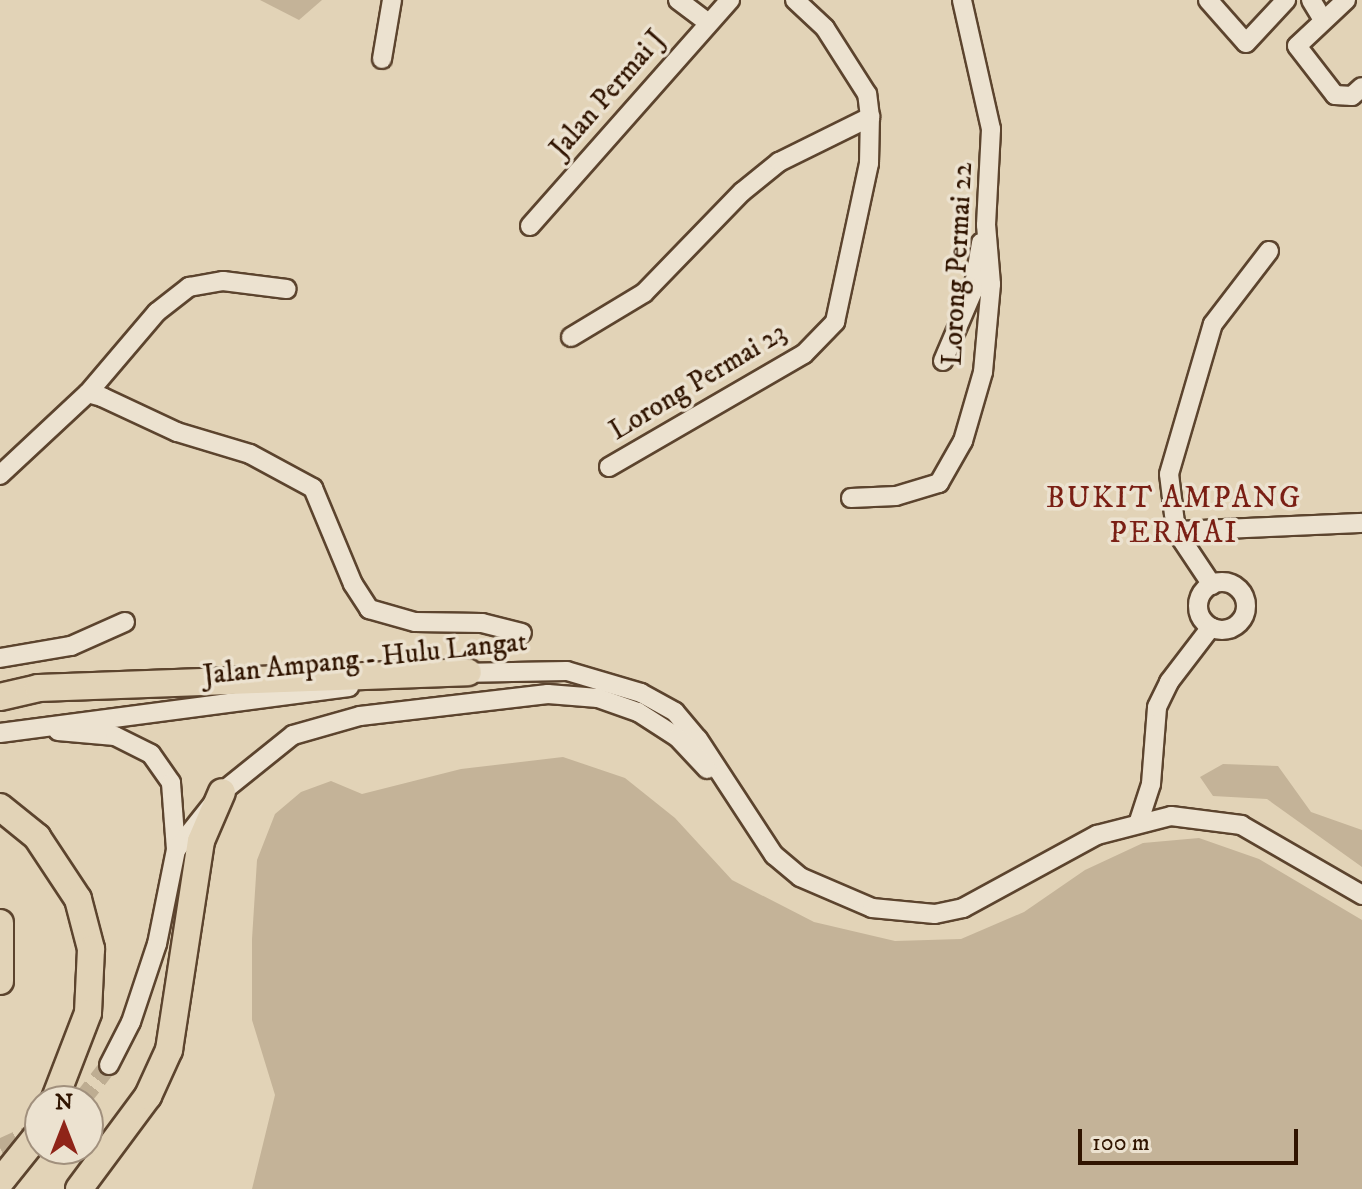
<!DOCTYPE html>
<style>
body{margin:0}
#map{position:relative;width:1362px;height:1189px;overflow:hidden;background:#e2d3b7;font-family:"IM FELL DW Pica",serif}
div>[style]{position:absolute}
.green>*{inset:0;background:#c4b398}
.minor-tunnel>*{height:18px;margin-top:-9px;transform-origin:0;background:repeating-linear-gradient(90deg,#bead92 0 18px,transparent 0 27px)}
.roads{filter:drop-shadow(2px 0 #5c442e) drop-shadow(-2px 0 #5c442e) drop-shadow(0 2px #5c442e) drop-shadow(0 -2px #5c442e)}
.minor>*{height:18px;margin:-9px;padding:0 9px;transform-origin:9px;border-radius:9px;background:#ece2d0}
.minor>.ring{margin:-9px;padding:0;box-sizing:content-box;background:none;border:18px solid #ece2d0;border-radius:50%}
.highway>*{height:26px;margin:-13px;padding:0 13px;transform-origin:13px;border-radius:13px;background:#e2d3b7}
span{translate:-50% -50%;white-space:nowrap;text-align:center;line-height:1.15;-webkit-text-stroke:7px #ece2d0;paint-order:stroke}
.street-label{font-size:28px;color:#301400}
.neighbourhood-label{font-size:30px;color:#7a1f14;letter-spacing:2px}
.north{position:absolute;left:24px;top:1085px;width:80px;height:80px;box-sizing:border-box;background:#ece2d0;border:2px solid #a1907d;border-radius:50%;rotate:0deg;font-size:22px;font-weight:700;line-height:32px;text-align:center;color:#301400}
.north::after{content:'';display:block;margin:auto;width:28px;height:36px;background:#8f2418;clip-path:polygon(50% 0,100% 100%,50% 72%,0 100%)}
.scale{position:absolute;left:1078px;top:1129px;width:220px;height:36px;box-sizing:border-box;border:4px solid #301400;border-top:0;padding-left:10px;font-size:24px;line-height:28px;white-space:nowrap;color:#301400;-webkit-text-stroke:6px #ece2d0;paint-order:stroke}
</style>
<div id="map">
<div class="green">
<div style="clip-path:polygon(260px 0,322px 0,299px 20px)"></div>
<div style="clip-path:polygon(563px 757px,625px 778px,675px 818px,732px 880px,814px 922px,895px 941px,961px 939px,1024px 912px,1085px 870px,1143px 843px,1199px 838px,1259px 859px,1362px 920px,1362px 1189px,252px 1189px,275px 1095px,252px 1020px,252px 939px,257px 860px,275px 814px,301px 792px,331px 781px,362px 794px,461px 769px)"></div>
<div style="clip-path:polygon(1223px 764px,1278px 766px,1311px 812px,1362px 830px,1362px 867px,1267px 799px,1213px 796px,1200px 777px)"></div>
</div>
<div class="minor-tunnel">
<div style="left:81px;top:1101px;width:46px;rotate:-52.1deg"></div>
<div style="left:0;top:1148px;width:41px;rotate:-24.7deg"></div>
</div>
<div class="roads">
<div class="minor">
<div style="left:678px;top:0;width:38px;rotate:37deg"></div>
<div style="left:1208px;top:0;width:57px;rotate:48.5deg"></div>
<div style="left:1246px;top:43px;width:59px;rotate:-47.1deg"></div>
<div style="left:1311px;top:0;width:23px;rotate:59deg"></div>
<div style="left:1346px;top:0;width:67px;rotate:136.8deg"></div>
<div style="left:1297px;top:46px;width:62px;rotate:52.2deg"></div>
<div style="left:1335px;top:95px;width:17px;rotate:3deg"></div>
<div style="left:1352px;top:96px;width:13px;rotate:-42deg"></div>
<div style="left:382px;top:59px;width:60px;rotate:-80.4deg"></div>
<div style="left:530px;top:226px;width:302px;rotate:-48.5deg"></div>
<div style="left:571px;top:337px;width:85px;rotate:-31.1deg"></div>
<div style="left:644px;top:293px;width:141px;rotate:-45.9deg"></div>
<div style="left:742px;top:192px;width:48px;rotate:-39deg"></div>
<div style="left:779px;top:162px;width:102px;rotate:-26.3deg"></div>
<div style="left:943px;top:361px;width:76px;rotate:-66.8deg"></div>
<div style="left:973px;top:291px;width:49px;rotate:-80.5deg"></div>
<div style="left:88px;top:393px;width:106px;rotate:-49.6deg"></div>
<div style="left:157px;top:312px;width:41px;rotate:-38deg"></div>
<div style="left:189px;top:287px;width:35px;rotate:-10deg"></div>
<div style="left:223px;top:281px;width:64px;rotate:7.2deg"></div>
<div style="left:609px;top:467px;width:225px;rotate:-30.1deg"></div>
<div style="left:804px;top:354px;width:45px;rotate:-45.9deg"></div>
<div style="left:835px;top:322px;width:163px;rotate:-77.9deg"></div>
<div style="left:869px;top:163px;width:46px;rotate:-88.8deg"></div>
<div style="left:870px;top:117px;width:23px;rotate:-97deg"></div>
<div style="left:867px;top:94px;width:78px;rotate:-122.5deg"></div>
<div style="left:825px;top:28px;width:41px;rotate:-137deg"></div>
<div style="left:0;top:475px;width:120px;rotate:-43deg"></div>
<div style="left:88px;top:393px;width:15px;rotate:16deg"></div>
<div style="left:102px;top:397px;width:83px;rotate:25deg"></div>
<div style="left:177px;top:432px;width:76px;rotate:16.8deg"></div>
<div style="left:250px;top:454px;width:72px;rotate:28.4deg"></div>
<div style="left:313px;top:488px;width:104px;rotate:67.4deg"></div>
<div style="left:353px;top:584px;width:30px;rotate:57deg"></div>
<div style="left:369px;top:609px;width:48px;rotate:15.8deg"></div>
<div style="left:415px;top:622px;width:67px;rotate:0.9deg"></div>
<div style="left:482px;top:623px;width:41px;rotate:14deg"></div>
<div style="left:851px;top:498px;width:45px;rotate:-2.5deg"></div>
<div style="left:896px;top:496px;width:45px;rotate:-16.8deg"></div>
<div style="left:939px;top:483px;width:48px;rotate:-60.3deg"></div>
<div style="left:963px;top:441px;width:72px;rotate:-73.8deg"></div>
<div style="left:983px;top:372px;width:88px;rotate:-84.8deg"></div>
<div style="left:991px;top:284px;width:59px;rotate:-94.8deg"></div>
<div style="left:986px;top:225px;width:96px;rotate:-87deg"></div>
<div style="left:991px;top:129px;width:132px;rotate:-102.7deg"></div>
<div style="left:1176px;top:531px;width:186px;rotate:-2.5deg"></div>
<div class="ring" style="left:1198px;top:582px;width:30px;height:30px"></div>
<div style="left:1212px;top:585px;width:65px;rotate:-123.7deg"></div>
<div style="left:1176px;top:531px;width:57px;rotate:-97deg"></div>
<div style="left:1169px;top:474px;width:156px;rotate:-73.7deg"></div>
<div style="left:1213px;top:324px;width:92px;rotate:-52.5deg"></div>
<div style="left:0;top:658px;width:72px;rotate:-9.6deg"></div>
<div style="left:71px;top:646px;width:59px;rotate:-24deg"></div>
<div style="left:458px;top:673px;width:109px;rotate:-1.1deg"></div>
<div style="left:567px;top:671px;width:77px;rotate:16.6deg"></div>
<div style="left:641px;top:693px;width:39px;rotate:29deg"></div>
<div style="left:675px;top:712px;width:35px;rotate:50deg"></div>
<div style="left:698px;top:739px;width:139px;rotate:56.8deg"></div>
<div style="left:774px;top:855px;width:34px;rotate:40deg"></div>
<div style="left:800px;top:877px;width:78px;rotate:23.3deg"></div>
<div style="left:872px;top:908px;width:63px;rotate:5.4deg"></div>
<div style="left:935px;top:914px;width:29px;rotate:-12deg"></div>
<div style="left:963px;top:908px;width:153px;rotate:-28.6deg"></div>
<div style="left:1097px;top:835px;width:76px;rotate:-14.4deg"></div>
<div style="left:1171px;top:816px;width:71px;rotate:7.3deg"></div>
<div style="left:1241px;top:825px;width:140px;rotate:30deg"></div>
<div style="left:58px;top:731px;width:57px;rotate:5deg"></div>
<div style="left:115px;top:736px;width:40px;rotate:26.6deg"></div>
<div style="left:151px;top:754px;width:35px;rotate:55deg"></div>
<div style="left:171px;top:783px;width:67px;rotate:85.7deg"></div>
<div style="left:0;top:733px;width:352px;rotate:-7.5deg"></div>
<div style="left:1139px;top:821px;width:39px;rotate:-72deg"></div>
<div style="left:1151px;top:784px;width:77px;rotate:-85.5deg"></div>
<div style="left:1157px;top:707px;width:28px;rotate:-64deg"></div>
<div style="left:1169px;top:682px;width:69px;rotate:-52.6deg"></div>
<div style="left:109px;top:1065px;width:48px;rotate:-62.9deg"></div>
<div style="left:131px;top:1022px;width:82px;rotate:-71.6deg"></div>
<div style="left:157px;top:944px;width:96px;rotate:-78.6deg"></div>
<div style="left:176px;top:850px;width:74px;rotate:-51.6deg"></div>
<div style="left:222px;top:792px;width:91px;rotate:-38.8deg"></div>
<div style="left:293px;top:735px;width:70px;rotate:-15.8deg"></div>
<div style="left:360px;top:716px;width:189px;rotate:-6.7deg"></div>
<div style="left:548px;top:694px;width:50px;rotate:4.6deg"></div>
<div style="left:598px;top:698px;width:42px;rotate:19.3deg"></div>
<div style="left:638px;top:712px;width:46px;rotate:32.7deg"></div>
<div style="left:677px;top:737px;width:44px;rotate:46.8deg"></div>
</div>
<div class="highway">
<div style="left:0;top:697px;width:39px;rotate:-13deg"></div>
<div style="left:38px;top:688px;width:430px;rotate:-2.1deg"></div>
<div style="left:0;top:807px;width:48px;rotate:39deg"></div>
<div style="left:37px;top:837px;width:74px;rotate:56.5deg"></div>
<div style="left:78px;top:899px;width:52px;rotate:75.4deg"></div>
<div style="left:91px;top:949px;width:64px;rotate:92.7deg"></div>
<div style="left:88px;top:1013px;width:94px;rotate:111.1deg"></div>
<div style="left:0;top:923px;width:58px;rotate:90deg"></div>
<div style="left:0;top:1182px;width:64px;rotate:-51.3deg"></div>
<div style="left:79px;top:1189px;width:116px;rotate:-53.4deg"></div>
<div style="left:148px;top:1096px;width:51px;rotate:-65.5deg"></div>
<div style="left:169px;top:1050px;width:211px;rotate:-81.3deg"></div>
<div style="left:201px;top:841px;width:53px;rotate:-66.8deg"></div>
</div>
</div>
<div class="street-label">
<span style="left:608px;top:94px;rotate:-49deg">Jalan Permai J</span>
<span style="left:958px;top:264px;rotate:-87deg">Lorong Permai 22</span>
<span style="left:698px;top:382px;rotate:-31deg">Lorong Permai 23</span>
<span style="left:365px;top:659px;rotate:-6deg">Jalan Ampang - Hulu Langat</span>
</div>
<div class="neighbourhood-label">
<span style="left:1174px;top:516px">BUKIT AMPANG<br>PERMAI</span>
</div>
<div class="north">N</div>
<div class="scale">100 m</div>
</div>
